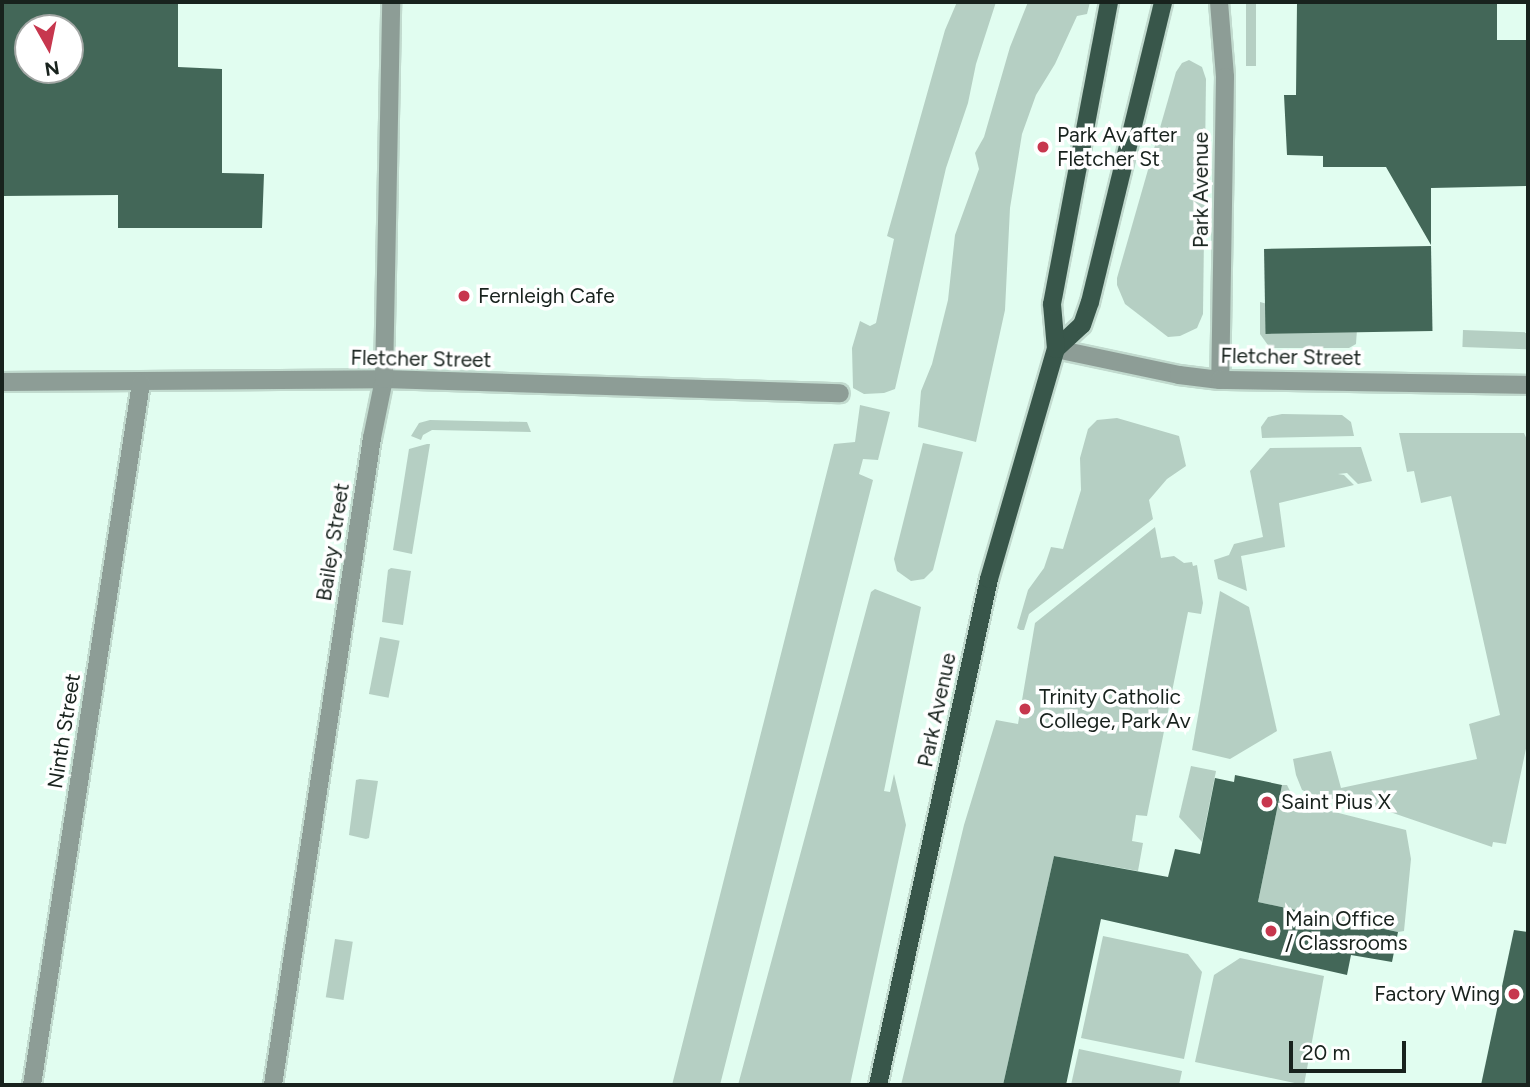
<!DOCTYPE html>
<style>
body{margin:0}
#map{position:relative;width:1530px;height:1087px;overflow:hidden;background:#e1fdf0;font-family:Figtree,sans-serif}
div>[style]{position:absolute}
.green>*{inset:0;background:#b5cfc3;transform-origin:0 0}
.building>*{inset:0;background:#436758;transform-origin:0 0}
.roads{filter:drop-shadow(2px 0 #c1dace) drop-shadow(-2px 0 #c1dace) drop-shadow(0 2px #c1dace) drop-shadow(0 -2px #c1dace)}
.minor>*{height:18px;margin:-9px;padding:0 9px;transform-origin:9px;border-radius:9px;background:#8d9d96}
.major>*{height:18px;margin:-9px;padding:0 9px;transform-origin:9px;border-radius:9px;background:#38564a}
.dots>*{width:19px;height:19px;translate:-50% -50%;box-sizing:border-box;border:4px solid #fff;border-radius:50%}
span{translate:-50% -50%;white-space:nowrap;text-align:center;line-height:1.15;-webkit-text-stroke:7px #fff;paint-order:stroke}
.poi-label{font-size:21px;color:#18221d}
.left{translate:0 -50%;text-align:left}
.right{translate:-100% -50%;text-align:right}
.street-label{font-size:21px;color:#18221d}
.frame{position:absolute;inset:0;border:4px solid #18221d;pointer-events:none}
.north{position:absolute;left:14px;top:14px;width:70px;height:70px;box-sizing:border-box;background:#fff;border:2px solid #a3a7a5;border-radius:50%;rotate:171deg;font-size:19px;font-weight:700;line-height:28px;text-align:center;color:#18221d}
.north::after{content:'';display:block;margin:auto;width:24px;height:32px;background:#c7374e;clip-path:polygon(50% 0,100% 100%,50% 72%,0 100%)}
.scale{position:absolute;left:1289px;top:1041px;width:117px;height:32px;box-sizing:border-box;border:4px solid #18221d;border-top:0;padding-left:9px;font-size:21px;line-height:24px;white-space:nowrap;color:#18221d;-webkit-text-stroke:5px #fff;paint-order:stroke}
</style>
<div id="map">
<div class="green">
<div style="clip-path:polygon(957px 2px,996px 2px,976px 64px,968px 103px,946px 168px,895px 389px,884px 393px,864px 394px,853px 388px,852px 348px,860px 321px,870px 326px,876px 323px,894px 239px,887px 236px,945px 30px)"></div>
<div style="clip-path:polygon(1028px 2px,1090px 2px,1087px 14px,1077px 16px,1055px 64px,1036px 95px,1022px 134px,1010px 208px,1005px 310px,976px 442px,918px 427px,921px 391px,932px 364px,948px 300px,955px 235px,979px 169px,975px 153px,984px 137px,1010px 47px)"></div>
<div style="left:1246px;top:2px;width:10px;height:64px"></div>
<div style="clip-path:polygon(1189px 60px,1202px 67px,1206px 79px,1203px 314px,1197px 328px,1180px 336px,1168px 337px,1125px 304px,1117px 285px,1117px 278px,1176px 72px,1182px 63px)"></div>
<div style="clip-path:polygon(1260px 302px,1357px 329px,1356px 344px,1349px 348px,1270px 348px,1260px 334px)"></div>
<div style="left:1463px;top:330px;width:65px;height:17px;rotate:2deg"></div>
<div style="clip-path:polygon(860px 405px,890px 412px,878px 460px,863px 459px,859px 474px,873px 480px,720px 1085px,672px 1085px,834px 444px,855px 442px)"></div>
<div style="clip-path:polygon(1282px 414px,1342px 415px,1351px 422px,1354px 436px,1262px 438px,1261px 427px,1268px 417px)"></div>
<div style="clip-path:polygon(1117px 418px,1179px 436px,1186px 466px,1167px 479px,1149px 500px,1153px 519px,1029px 614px,1024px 630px,1020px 630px,1017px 628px,1028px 590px,1044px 568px,1051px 547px,1063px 549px,1081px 490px,1080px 458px,1088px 429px,1097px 420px)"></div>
<div style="clip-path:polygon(430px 420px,527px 422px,531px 432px,432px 430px,423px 435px,421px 440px,411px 436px,419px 423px)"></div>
<div style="clip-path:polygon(1399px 433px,1524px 433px,1528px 442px,1528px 739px,1506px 844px,1493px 842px,1492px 847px,1361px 802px,1322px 798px,1302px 790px,1296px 775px,1293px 759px,1331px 751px,1341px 788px,1477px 759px,1469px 724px,1500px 715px,1451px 496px,1421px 503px,1414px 471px,1407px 472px)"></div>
<div style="clip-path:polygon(923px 443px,963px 452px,933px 570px,924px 579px,911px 581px,897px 571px,894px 559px)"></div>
<div style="clip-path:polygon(427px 444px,430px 444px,412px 554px,393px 550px,409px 449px)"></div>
<div style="clip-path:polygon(1361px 447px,1372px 481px,1358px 484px,1347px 473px,1338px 474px,1344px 475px,1354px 485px,1279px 503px,1285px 547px,1241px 556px,1247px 591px,1218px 579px,1214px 560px,1229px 555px,1234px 544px,1263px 537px,1250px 471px,1270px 448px)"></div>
<div style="clip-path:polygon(1155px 527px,1161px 558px,1174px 556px,1184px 563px,1192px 562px,1193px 566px,1197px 565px,1203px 603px,1201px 614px,1188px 612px,1147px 816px,1136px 815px,1132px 841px,1143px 843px,1138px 871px,1054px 856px,1003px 1085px,901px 1085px,964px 825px,996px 720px,1018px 724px,1035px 623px)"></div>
<div style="clip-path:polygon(391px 568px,411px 571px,403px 625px,382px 622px,388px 570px)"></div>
<div style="clip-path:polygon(875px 589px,921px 607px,884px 791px,890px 792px,894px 774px,906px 825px,850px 1085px,738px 1085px,871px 592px)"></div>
<div style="clip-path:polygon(1220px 591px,1249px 607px,1277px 731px,1230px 759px,1192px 750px)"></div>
<div style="left:380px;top:637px;width:20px;height:58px;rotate:11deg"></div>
<div style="clip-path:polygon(1191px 766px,1216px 771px,1202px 842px,1179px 817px)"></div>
<div style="clip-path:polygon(360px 779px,378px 781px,369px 838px,366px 839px,349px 835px,356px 780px)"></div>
<div style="clip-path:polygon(1282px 785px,1287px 785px,1293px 797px,1307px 805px,1406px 830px,1411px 859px,1404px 931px,1398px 932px,1258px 902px)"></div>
<div style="clip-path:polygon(1103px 936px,1188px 954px,1202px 972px,1184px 1059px,1081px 1038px)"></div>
<div style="left:335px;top:939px;width:18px;height:59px;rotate:9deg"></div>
<div style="clip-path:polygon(1240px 958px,1324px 976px,1304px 1085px,1195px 1062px,1214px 975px)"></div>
<div style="clip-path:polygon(1079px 1049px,1182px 1071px,1179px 1085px,1071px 1085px)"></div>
</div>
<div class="building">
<div style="clip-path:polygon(evenodd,2px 2px,178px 2px,178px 67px,222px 69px,222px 173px,264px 174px,262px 228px,118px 228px,118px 195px,2px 196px,2px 2px,28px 28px,70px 28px,70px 70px,28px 70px,28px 28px)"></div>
<div style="clip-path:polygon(1297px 2px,1497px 2px,1497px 40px,1528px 40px,1528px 186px,1431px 188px,1431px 245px,1386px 167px,1323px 167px,1323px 156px,1287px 155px,1284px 95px,1296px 95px)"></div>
<div style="left:1431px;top:246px;width:85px;height:167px;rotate:89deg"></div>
<div style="clip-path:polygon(1235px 775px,1282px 785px,1258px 902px,1398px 932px,1392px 962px,1351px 955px,1347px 975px,1101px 919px,1066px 1085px,1003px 1085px,1054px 856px,1168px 877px,1175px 849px,1200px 854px,1215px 778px,1234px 782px)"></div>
<div style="clip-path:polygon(1514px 930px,1528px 932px,1528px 1085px,1481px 1085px)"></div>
</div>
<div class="roads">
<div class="minor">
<div style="left:1219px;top:2px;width:75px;rotate:85.4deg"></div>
<div style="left:1225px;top:77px;width:303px;rotate:90.9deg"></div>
<div style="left:1056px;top:349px;width:126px;rotate:11.9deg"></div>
<div style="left:1179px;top:375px;width:41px;rotate:7deg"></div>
<div style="left:1220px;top:380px;width:308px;rotate:0.9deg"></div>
<div style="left:2px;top:382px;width:382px;rotate:-0.4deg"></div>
<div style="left:384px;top:379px;width:456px;rotate:1.8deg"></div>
<div style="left:32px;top:1085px;width:710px;rotate:-81.17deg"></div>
<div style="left:273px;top:1085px;width:655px;rotate:-81.3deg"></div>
<div style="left:372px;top:438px;width:60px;rotate:-78.5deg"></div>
<div style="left:384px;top:379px;width:377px;rotate:-88.9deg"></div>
</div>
<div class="major">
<div style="left:1056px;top:349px;width:35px;rotate:-43deg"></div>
<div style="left:1082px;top:325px;width:24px;rotate:-71deg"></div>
<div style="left:1090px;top:302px;width:309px;rotate:-76.3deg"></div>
<div style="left:878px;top:1085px;width:518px;rotate:-77.63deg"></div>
<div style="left:989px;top:579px;width:240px;rotate:-73.8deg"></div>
<div style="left:1056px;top:349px;width:45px;rotate:-95.1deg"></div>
<div style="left:1052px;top:304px;width:307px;rotate:-79.3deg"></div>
</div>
</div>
<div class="dots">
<div style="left:1043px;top:147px;background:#c7374e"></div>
<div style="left:464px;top:296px;background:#c7374e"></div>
<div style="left:1025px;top:709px;background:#c7374e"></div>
<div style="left:1267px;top:802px;background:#c7374e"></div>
<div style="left:1271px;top:931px;background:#c7374e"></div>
<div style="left:1514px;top:994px;background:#c7374e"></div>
</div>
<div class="poi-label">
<span class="left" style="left:1057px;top:147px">Park Av after<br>Fletcher St</span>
<span class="left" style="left:478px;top:296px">Fernleigh Cafe</span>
<span class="left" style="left:1039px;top:709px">Trinity Catholic<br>College, Park Av</span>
<span class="left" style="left:1281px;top:802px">Saint Pius X</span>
<span class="left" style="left:1285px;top:931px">Main Office<br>/ Classrooms</span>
<span class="right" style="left:1500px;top:994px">Factory Wing</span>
</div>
<div class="street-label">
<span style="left:1201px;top:190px;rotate:-90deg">Park Avenue</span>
<span style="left:1291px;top:357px;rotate:1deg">Fletcher Street</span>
<span style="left:421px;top:359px;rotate:1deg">Fletcher Street</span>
<span style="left:333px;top:542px;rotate:-81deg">Bailey Street</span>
<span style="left:937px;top:710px;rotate:-78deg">Park Avenue</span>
<span style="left:64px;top:731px;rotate:-81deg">Ninth Street</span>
</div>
<div class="frame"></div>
<div class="north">N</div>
<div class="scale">20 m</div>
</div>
